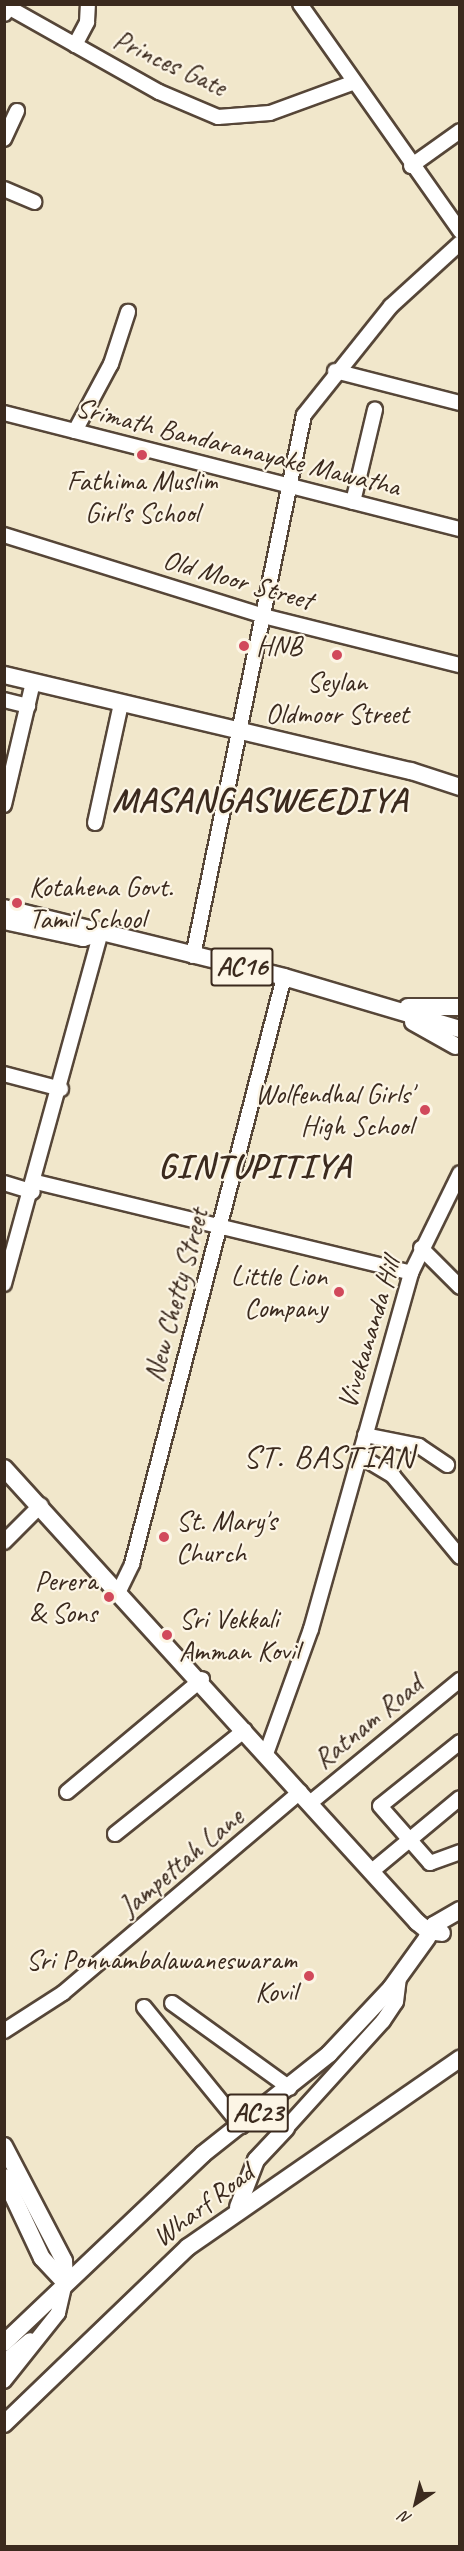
<!DOCTYPE html>
<style>
body{margin:0}
#map{position:relative;width:464px;height:2551px;overflow:hidden;background:#f1e7cb;font-family:Caveat,sans-serif}
div>[style]{position:absolute}
.roads{filter:drop-shadow(2px 0 #564638) drop-shadow(-2px 0 #564638) drop-shadow(0 2px #564638) drop-shadow(0 -2px #564638)}
.minor>*{height:14px;margin:-7px;padding:0 7px;transform-origin:7px;border-radius:7px;background:#fff}
.major>*{height:16px;margin:-8px;padding:0 8px;transform-origin:8px;border-radius:8px;background:#fff}
.dots>*{width:16px;height:16px;translate:-50% -50%;box-sizing:border-box;border:3px solid #fcf5e5;border-radius:50%}
span{translate:-50% -50%;white-space:nowrap;text-align:center;line-height:1.15;-webkit-text-stroke:4.5px #fcf5e5;paint-order:stroke}
.shield-label span{padding:2px 4px;background:#fcf5e5;border:2px solid;border-radius:4px;-webkit-text-stroke-width:0}
.shield-label{font-size:27px;color:#3b2a1e;font-weight:700}
.street-label{font-size:28px;color:#3b2a1e}
.poi-label{font-size:28px;color:#3b2a1e}
.left{translate:0 -50%;text-align:left}
.right{translate:-100% -50%;text-align:right}
.quarter-label{font-size:32px;color:#3b2a1e;letter-spacing:1.5px}
.district-label{font-size:34px;color:#3b2a1e;font-weight:700;letter-spacing:1.5px}
.frame{position:absolute;inset:0;border:6px solid #3b2a1e;pointer-events:none}
.north{position:absolute;left:386px;top:2473px;width:60px;height:60px;-webkit-text-stroke:4px #fcf5e5;paint-order:stroke;rotate:215deg;font-size:16px;font-weight:700;line-height:24px;text-align:center;color:#3b2a1e}
.north::after{content:'';display:block;margin:auto;width:21px;height:27px;background:#3b2a1e;clip-path:polygon(50% 0,100% 100%,50% 72%,0 100%)}
</style>
<div id="map">
<div class="roads">
<div class="minor">
<div style="left:300px;top:4px;width:278px;rotate:54.8deg"></div>
<div style="left:8px;top:7px;width:173px;rotate:29.4deg"></div>
<div style="left:159px;top:92px;width:64px;rotate:23deg"></div>
<div style="left:218px;top:117px;width:52px;rotate:-4.4deg"></div>
<div style="left:270px;top:113px;width:87px;rotate:-20.1deg"></div>
<div style="left:75px;top:45px;width:26px;rotate:-62deg"></div>
<div style="left:87px;top:22px;width:18px;rotate:-87deg"></div>
<div style="left:4px;top:139px;width:31px;rotate:-65deg"></div>
<div style="left:411px;top:166px;width:60px;rotate:-35.5deg"></div>
<div style="left:4px;top:189px;width:33px;rotate:23deg"></div>
<div style="left:335px;top:371px;width:129px;rotate:14.4deg"></div>
<div style="left:4px;top:413px;width:471px;rotate:14.3deg"></div>
<div style="left:75px;top:431px;width:76px;rotate:-61.8deg"></div>
<div style="left:111px;top:364px;width:55px;rotate:-71.9deg"></div>
<div style="left:353px;top:502px;width:95px;rotate:-76.6deg"></div>
<div style="left:4px;top:535px;width:275px;rotate:17.3deg"></div>
<div style="left:267px;top:617px;width:199px;rotate:14deg"></div>
<div style="left:4px;top:700px;width:25px;rotate:14deg"></div>
<div style="left:4px;top:805px;width:126px;rotate:-76.7deg"></div>
<div style="left:95px;top:823px;width:122px;rotate:-77.7deg"></div>
<div style="left:193px;top:956px;width:552px;rotate:-78.41deg"></div>
<div style="left:304px;top:415px;width:139px;rotate:-51.4deg"></div>
<div style="left:391px;top:306px;width:93px;rotate:-42.4deg"></div>
<div style="left:4px;top:1074px;width:59px;rotate:14.7deg"></div>
<div style="left:36px;top:1182px;width:386px;rotate:13.6deg"></div>
<div style="left:4px;top:1183px;width:30px;rotate:17deg"></div>
<div style="left:421px;top:1248px;width:55px;rotate:45deg"></div>
<div style="left:4px;top:1284px;width:362px;rotate:-74.6deg"></div>
<div style="left:365px;top:1435px;width:55px;rotate:11.5deg"></div>
<div style="left:419px;top:1446px;width:34px;rotate:34deg"></div>
<div style="left:360px;top:1456px;width:39px;rotate:31deg"></div>
<div style="left:393px;top:1476px;width:105px;rotate:50.4deg"></div>
<div style="left:4px;top:1542px;width:52px;rotate:-45deg"></div>
<div style="left:120px;top:1589px;width:28px;rotate:-64deg"></div>
<div style="left:132px;top:1564px;width:606px;rotate:-75.48deg"></div>
<div style="left:460px;top:1742px;width:102px;rotate:141.3deg"></div>
<div style="left:380px;top:1806px;width:76px;rotate:48.7deg"></div>
<div style="left:430px;top:1863px;width:32px;rotate:-20deg"></div>
<div style="left:266px;top:1754px;width:133px;rotate:-70.2deg"></div>
<div style="left:311px;top:1629px;width:370px;rotate:-74.3deg"></div>
<div style="left:411px;top:1273px;width:111px;rotate:-63.9deg"></div>
<div style="left:67px;top:1792px;width:176px;rotate:-39.9deg"></div>
<div style="left:310px;top:1803px;width:194px;rotate:-39.4deg"></div>
<div style="left:115px;top:1834px;width:166px;rotate:-38.7deg"></div>
<div style="left:372px;top:1871px;width:114px;rotate:-39.7deg"></div>
<div style="left:172px;top:2003px;width:145px;rotate:35.8deg"></div>
<div style="left:144px;top:2007px;width:154px;rotate:50.8deg"></div>
<div style="left:4px;top:2031px;width:70px;rotate:-32.8deg"></div>
<div style="left:63px;top:1993px;width:311px;rotate:-40.3deg"></div>
<div style="left:286px;top:2128px;width:144px;rotate:-47.8deg"></div>
<div style="left:383px;top:2021px;width:23px;rotate:-56deg"></div>
<div style="left:396px;top:2002px;width:25px;rotate:-83deg"></div>
<div style="left:4px;top:2362px;width:34px;rotate:-40deg"></div>
<div style="left:4px;top:2381px;width:87px;rotate:-51.5deg"></div>
<div style="left:58px;top:2313px;width:31px;rotate:-77deg"></div>
</div>
<div class="major">
<div style="left:4px;top:13px;width:11px;rotate:-56deg"></div>
<div style="left:4px;top:675px;width:418px;rotate:13.3deg"></div>
<div style="left:411px;top:771px;width:52px;rotate:18.1deg"></div>
<div style="left:4px;top:908px;width:288px;rotate:13.8deg"></div>
<div style="left:284px;top:977px;width:184px;rotate:16.5deg"></div>
<div style="left:4px;top:921px;width:81px;rotate:12.1deg"></div>
<div style="left:83px;top:938px;width:15px;rotate:-16deg"></div>
<div style="left:408px;top:1007px;width:52px"></div>
<div style="left:413px;top:1022px;width:49px;rotate:29.2deg"></div>
<div style="left:4px;top:1468px;width:614px;rotate:47.71deg"></div>
<div style="left:417px;top:1922px;width:14px;rotate:39deg"></div>
<div style="left:428px;top:1931px;width:14px;rotate:8deg"></div>
<div style="left:427px;top:1937px;width:14px;rotate:-60deg"></div>
<div style="left:434px;top:1925px;width:30px;rotate:-30deg"></div>
<div style="left:4px;top:2146px;width:130px;rotate:62.4deg"></div>
<div style="left:64px;top:2261px;width:22px;rotate:87deg"></div>
<div style="left:4px;top:2177px;width:89px;rotate:64.9deg"></div>
<div style="left:42px;top:2258px;width:34px;rotate:47deg"></div>
<div style="left:238px;top:2207px;width:50px;rotate:-69deg"></div>
<div style="left:256px;top:2160px;width:44px;rotate:-46.8deg"></div>
<div style="left:4px;top:2343px;width:274px;rotate:-43.5deg"></div>
<div style="left:203px;top:2154px;width:161px;rotate:-38.4deg"></div>
<div style="left:329px;top:2054px;width:91px;rotate:-46.8deg"></div>
<div style="left:391px;top:1988px;width:62px;rotate:-54.2deg"></div>
<div style="left:4px;top:2424px;width:255px;rotate:-43.9deg"></div>
<div style="left:188px;top:2247px;width:331px;rotate:-34.7deg"></div>
</div>
</div>
<div class="dots">
<div style="left:142px;top:455px;background:#d1495b"></div>
<div style="left:244px;top:646px;background:#d1495b"></div>
<div style="left:337px;top:655px;background:#d1495b"></div>
<div style="left:17px;top:903px;background:#d1495b"></div>
<div style="left:425px;top:1110px;background:#d1495b"></div>
<div style="left:339px;top:1292px;background:#d1495b"></div>
<div style="left:164px;top:1537px;background:#d1495b"></div>
<div style="left:109px;top:1597px;background:#d1495b"></div>
<div style="left:167px;top:1635px;background:#d1495b"></div>
<div style="left:309px;top:1976px;background:#d1495b"></div>
</div>
<div class="shield-label">
<span style="left:242px;top:967px">AC16</span>
<span style="left:258px;top:2113px">AC23</span>
</div>
<div class="street-label">
<span style="left:170px;top:63px;rotate:25deg">Princes Gate</span>
<span style="left:238px;top:447px;rotate:14deg">Srimath Bandaranayake Mawatha</span>
<span style="left:238px;top:580px;rotate:16deg">Old Moor Street</span>
<span style="left:176px;top:1295px;rotate:-75deg">New Chetty Street</span>
<span style="left:369px;top:1333px;rotate:-73deg">Vivekananda Hill</span>
<span style="left:368px;top:1722px;rotate:-39deg">Ratnam Road</span>
<span style="left:181px;top:1862px;rotate:-40deg">Jampettah Lane</span>
<span style="left:203px;top:2205px;rotate:-37deg">Wharf Road</span>
</div>
<div class="poi-label">
<span style="left:142px;top:497px">Fathima Muslim<br>Girl's School</span>
<span class="left" style="left:256px;top:646px">HNB</span>
<span style="left:337px;top:698px">Seylan<br>Oldmoor Street</span>
<span class="left" style="left:29px;top:903px">Kotahena Govt.<br>Tamil School</span>
<span class="right" style="left:413px;top:1110px">Wolfendhal Girls'<br>High School</span>
<span class="right" style="left:327px;top:1292px">Little Lion<br>Company</span>
<span class="left" style="left:176px;top:1537px">St. Mary's<br>Church</span>
<span class="right" style="left:97px;top:1597px">Perera<br>&amp; Sons</span>
<span class="left" style="left:179px;top:1635px">Sri Vekkali<br>Amman Kovil</span>
<span class="right" style="left:297px;top:1976px">Sri Ponnambalawaneswaram<br>Kovil</span>
</div>
<div class="quarter-label">
<span style="left:329px;top:1457px">ST. BASTIAN</span>
</div>
<div class="district-label">
<span style="left:260px;top:800px">MASANGASWEEDIYA</span>
<span style="left:255px;top:1166px">GINTUPITIYA</span>
</div>
<div class="frame"></div>
<div class="north">N</div>
</div>
